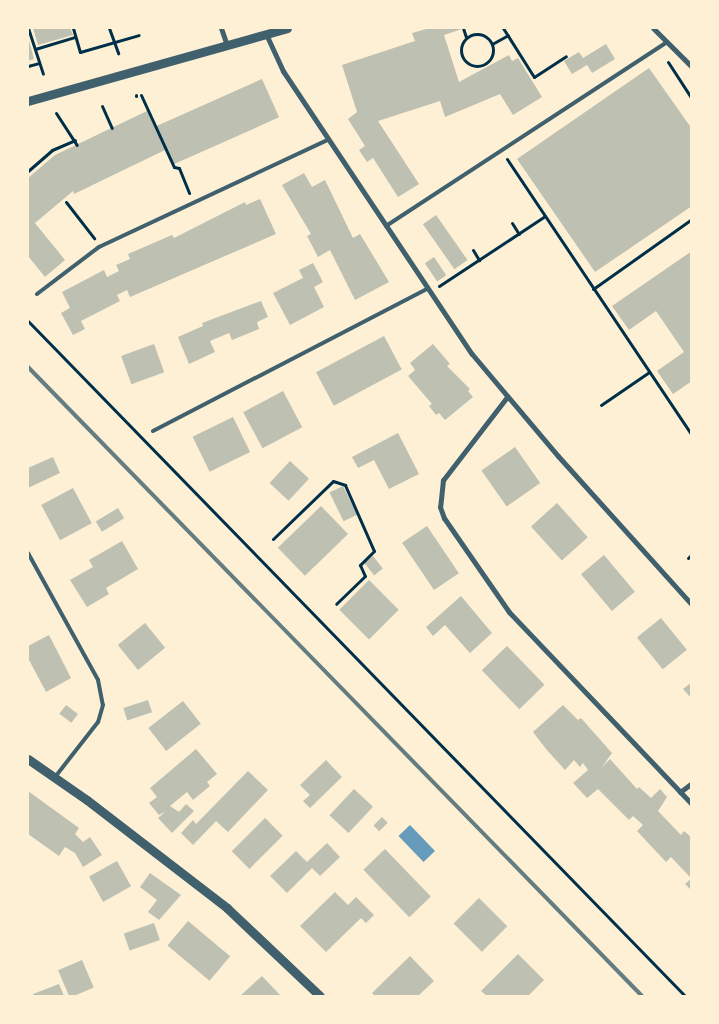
<!DOCTYPE html>
<style>
body{margin:0}
#map{position:relative;width:719px;height:1024px;overflow:hidden;background:#fdf0d5;font-family:"DM Sans",sans-serif}
div>[style]{position:absolute}
.water>*{inset:0;background:#669bbc;transform-origin:0 0}
.building>*{inset:0;background:#bec0b2;transform-origin:0 0}
.path>*{height:3px;margin:-1.5px;padding:0 1.5px;transform-origin:1.5px;border-radius:1.5px;background:#003049}
.path>.ring{margin:-1.5px;padding:0;box-sizing:content-box;background:none;border:3px solid #003049;border-radius:50%}
.service>*{height:4px;margin:-2px;padding:0 2px;transform-origin:2px;border-radius:2px;background:#3f606c}
.minor>*{height:5px;margin:-2.5px;padding:0 2.5px;transform-origin:2.5px;border-radius:2.5px;background:#3f606c}
.tertiary>*{height:9px;margin:-4.5px;padding:0 4.5px;transform-origin:4.5px;border-radius:4.5px;background:#3f606c}
.rail>*{height:4px;margin:-2px;padding:0 2px;transform-origin:2px;border-radius:2px;background:#657d81}
span{translate:-50% -50%;white-space:nowrap;text-align:center;line-height:1.15;-webkit-text-stroke:4px #fdf0d5;paint-order:stroke}
.frame{position:absolute;inset:0;border:29px solid #fdf0d5;pointer-events:none}
</style>
<div id="map">
<div class="water">
<div style="left:410px;top:825px;width:36px;height:16px;rotate:46deg"></div>
</div>
<div class="building">
<div style="clip-path:polygon(33px 28px,70px 28px,73px 35px,38px 45px)"></div>
<div style="clip-path:polygon(430px 28px,465px 28px,444px 35px,459px 82px,509px 55px,512px 61px,518px 58px,542px 97px,513px 115px,500px 94px,445px 117px,440px 101px,378px 121px,419px 184px,398px 197px,373px 158px,367px 162px,359px 150px,365px 146px,348px 119px,357px 112px,342px 65px,415px 41px,412px 33px)"></div>
<div style="clip-path:polygon(28px 37px,34px 59px,28px 61px)"></div>
<div style="clip-path:polygon(606px 44px,615px 59px,592px 73px,587px 65px,572px 74px,564px 61px,579px 52px,583px 58px)"></div>
<div style="clip-path:polygon(649px 68px,692px 129px,692px 206px,595px 272px,517px 159px)"></div>
<div style="left:262px;top:79px;width:42px;height:116px;rotate:66deg"></div>
<div style="clip-path:polygon(147px 111px,165px 150px,74px 194px,73px 191px,35px 223px,65px 260px,45px 277px,28px 256px,28px 178px,55px 155px)"></div>
<div style="clip-path:polygon(304px 173px,312px 187px,325px 180px,353px 238px,360px 234px,389px 282px,355px 300px,330px 250px,318px 257px,307px 236px,311px 234px,282px 185px)"></div>
<div style="clip-path:polygon(260px 199px,276px 234px,130px 297px,127px 290px,117px 295px,120px 301px,81px 321px,85px 329px,73px 335px,61px 313px,70px 308px,62px 292px,104px 270px,107px 277px,119px 271px,116px 265px,130px 259px,128px 254px,172px 235px,174px 238px,245px 202px,246px 205px)"></div>
<div style="left:436px;top:215px;width:55px;height:16px;rotate:55deg"></div>
<div style="clip-path:polygon(692px 251px,692px 381px,673px 394px,657px 371px,684px 352px,656px 311px,629px 330px,612px 306px)"></div>
<div style="left:434px;top:257px;width:22px;height:11px;rotate:56deg"></div>
<div style="clip-path:polygon(313px 263px,323px 282px,314px 287px,324px 307px,290px 325px,273px 293px,303px 278px,299px 270px)"></div>
<div style="clip-path:polygon(261px 301px,268px 317px,257px 322px,259px 329px,232px 340px,229px 333px,210px 341px,215px 352px,189px 364px,178px 337px,203px 326px,202px 323px)"></div>
<div style="left:384px;top:336px;width:38px;height:77px;rotate:62deg"></div>
<div style="left:154px;top:344px;width:30px;height:35px;rotate:70deg"></div>
<div style="clip-path:polygon(433px 344px,450px 364px,447px 366px,470px 389px,468px 391px,473px 397px,445px 420px,439px 413px,436px 415px,429px 406px,432px 404px,408px 376px,415px 370px,410px 363px)"></div>
<div style="left:283px;top:391px;width:41px;height:45px;rotate:62deg"></div>
<div style="left:233px;top:417px;width:39px;height:45px;rotate:64deg"></div>
<div style="clip-path:polygon(398px 433px,419px 474px,389px 489px,374px 460px,358px 468px,352px 457px)"></div>
<div style="left:515px;top:447px;width:44px;height:41px;rotate:55deg"></div>
<div style="clip-path:polygon(53px 457px,60px 473px,28px 488px,28px 468px)"></div>
<div style="left:290px;top:461px;width:26px;height:30px;rotate:43deg"></div>
<div style="left:343px;top:486px;width:32px;height:15px;rotate:64deg"></div>
<div style="left:73px;top:488px;width:40px;height:36px;rotate:62deg"></div>
<div style="left:557px;top:503px;width:46px;height:35px;rotate:48deg"></div>
<div style="left:321px;top:506px;width:39px;height:60px;rotate:46deg"></div>
<div style="left:118px;top:508px;width:12px;height:26px;rotate:59deg"></div>
<div style="left:427px;top:526px;width:57px;height:30px;rotate:56deg"></div>
<div style="clip-path:polygon(122px 541px,138px 569px,106px 588px,109px 594px,87px 607px,70px 580px,93px 567px,89px 560px)"></div>
<div style="left:604px;top:555px;width:48px;height:30px;rotate:50deg"></div>
<div style="left:373px;top:556px;width:16px;height:11px;rotate:52deg"></div>
<div style="left:369px;top:580px;width:42px;height:42px;rotate:45deg"></div>
<div style="clip-path:polygon(461px 596px,492px 633px,470px 653px,445px 625px,433px 636px,426px 627px)"></div>
<div style="left:661px;top:618px;width:41px;height:31px;rotate:51deg"></div>
<div style="left:145px;top:623px;width:32px;height:35px;rotate:51deg"></div>
<div style="clip-path:polygon(49px 635px,71px 678px,46px 692px,28px 658px,28px 646px)"></div>
<div style="left:507px;top:646px;width:54px;height:35px;rotate:46deg"></div>
<div style="clip-path:polygon(692px 682px,692px 699px,683px 689px)"></div>
<div style="left:148px;top:700px;width:13px;height:26px;rotate:72deg"></div>
<div style="left:183px;top:701px;width:29px;height:44px;rotate:52deg"></div>
<div style="left:66px;top:705px;width:15px;height:11px;rotate:37deg"></div>
<div style="clip-path:polygon(563px 705px,578px 720px,581px 718px,612px 753px,602px 767px,610px 759px,637px 789px,639px 787px,651px 798px,660px 789px,667px 797px,658px 811px,681px 835px,684px 831px,692px 838px,690px 877px,671px 857px,666px 862px,637px 831px,643px 825px,633px 816px,629px 820px,598px 789px,587px 798px,573px 783px,588px 770px,583px 763px,580px 767px,574px 760px,565px 770px,546px 749px,533px 732px)"></div>
<div style="clip-path:polygon(196px 749px,217px 774px,207px 782px,210px 786px,193px 800px,187px 792px,170px 806px,179px 812px,186px 804px,194px 811px,172px 833px,158px 818px,166px 811px,159px 815px,149px 803px,157px 797px,150px 788px)"></div>
<div style="clip-path:polygon(326px 760px,342px 777px,310px 808px,303px 801px,310px 795px,300px 785px)"></div>
<div style="clip-path:polygon(248px 771px,268px 790px,228px 832px,216px 821px,193px 845px,181px 833px,193px 820px,196px 824px)"></div>
<div style="left:354px;top:789px;width:26px;height:36px;rotate:43deg"></div>
<div style="clip-path:polygon(28px 791px,79px 828px,75px 834px,83px 842px,90px 837px,102px 855px,83px 867px,75px 853px,65px 847px,59px 856px,28px 834px)"></div>
<div style="left:382px;top:817px;width:8px;height:12px;rotate:45deg"></div>
<div style="left:265px;top:818px;width:25px;height:47px;rotate:45deg"></div>
<div style="clip-path:polygon(327px 843px,340px 857px,320px 876px,312px 868px,287px 893px,270px 876px,296px 851px,307px 862px)"></div>
<div style="left:385px;top:849px;width:66px;height:30px;rotate:46deg"></div>
<div style="left:117px;top:861px;width:29px;height:32px;rotate:61deg"></div>
<div style="clip-path:polygon(150px 873px,181px 895px,159px 920px,148px 912px,157px 900px,140px 887px)"></div>
<div style="clip-path:polygon(692px 878px,692px 891px,685px 884px)"></div>
<div style="clip-path:polygon(335px 892px,348px 905px,356px 897px,374px 915px,366px 923px,361px 918px,326px 952px,300px 926px)"></div>
<div style="left:479px;top:898px;width:40px;height:36px;rotate:45deg"></div>
<div style="left:188px;top:921px;width:55px;height:32px;rotate:40deg"></div>
<div style="left:154px;top:923px;width:18px;height:32px;rotate:71deg"></div>
<div style="clip-path:polygon(518px 954px,544px 980px,528px 996px,487px 996px,481px 991px)"></div>
<div style="clip-path:polygon(410px 956px,434px 981px,418px 996px,375px 996px,372px 993px)"></div>
<div style="left:82px;top:960px;width:30px;height:26px;rotate:67deg"></div>
<div style="clip-path:polygon(262px 976px,281px 996px,240px 996px)"></div>
<div style="clip-path:polygon(59px 984px,64px 996px,34px 996px,33px 994px)"></div>
</div>
<div class="path">
<div style="left:28px;top:28px;width:48px;rotate:71.9deg"></div>
<div style="left:73px;top:28px;width:25px;rotate:74deg"></div>
<div style="left:80px;top:52px;width:61px;rotate:-16.1deg"></div>
<div style="left:109px;top:28px;width:27px;rotate:70deg"></div>
<div style="left:463px;top:28px;width:9px;rotate:72deg"></div>
<div style="left:503px;top:28px;width:58px;rotate:57.7deg"></div>
<div style="left:534px;top:77px;width:38px;rotate:-33deg"></div>
<div class="ring" style="left:461px;top:34px;width:29px;height:29px"></div>
<div style="left:492px;top:44px;width:18px;rotate:-29deg"></div>
<div style="left:35px;top:49px;width:42px;rotate:-16.7deg"></div>
<div style="left:668px;top:62px;width:44px;rotate:57deg"></div>
<div style="left:28px;top:66px;width:11px;rotate:-15deg"></div>
<div style="left:136px;top:95px;width:1px;rotate:90deg"></div>
<div style="left:141px;top:95px;width:79px;rotate:65.4deg"></div>
<div style="left:174px;top:167px;width:5px;rotate:11deg"></div>
<div style="left:179px;top:168px;width:27px;rotate:68deg"></div>
<div style="left:102px;top:106px;width:24px;rotate:66deg"></div>
<div style="left:56px;top:113px;width:38px;rotate:57deg"></div>
<div style="left:507px;top:159px;width:332px;rotate:56.2deg"></div>
<div style="left:28px;top:171px;width:32px;rotate:-41deg"></div>
<div style="left:52px;top:150px;width:25px;rotate:-23deg"></div>
<div style="left:66px;top:202px;width:46px;rotate:52.1deg"></div>
<div style="left:512px;top:223px;width:13px;rotate:58deg"></div>
<div style="left:473px;top:250px;width:12px;rotate:59deg"></div>
<div style="left:439px;top:286px;width:127px;rotate:-33.4deg"></div>
<div style="left:593px;top:289px;width:121px;rotate:-35.3deg"></div>
<div style="left:28px;top:321px;width:942px;rotate:45.77deg"></div>
<div style="left:601px;top:405px;width:58px;rotate:-34.5deg"></div>
<div style="left:273px;top:539px;width:83px;rotate:-44deg"></div>
<div style="left:333px;top:481px;width:13px;rotate:18deg"></div>
<div style="left:345px;top:485px;width:72px;rotate:66.3deg"></div>
<div style="left:374px;top:551px;width:20px;rotate:135deg"></div>
<div style="left:360px;top:565px;width:12px;rotate:66deg"></div>
<div style="left:365px;top:576px;width:40px;rotate:136deg"></div>
<div style="left:688px;top:558px;width:6px;rotate:-45deg"></div>
</div>
<div class="service">
<div style="left:386px;top:226px;width:336px;rotate:-33.2deg"></div>
<div style="left:37px;top:294px;width:78px;rotate:-37.2deg"></div>
<div style="left:99px;top:247px;width:252px;rotate:-25.1deg"></div>
<div style="left:153px;top:431px;width:309px;rotate:-27.4deg"></div>
<div style="left:28px;top:553px;width:145px;rotate:61.1deg"></div>
<div style="left:98px;top:680px;width:25px;rotate:79deg"></div>
<div style="left:103px;top:705px;width:18px;rotate:106deg"></div>
<div style="left:98px;top:722px;width:70px;rotate:128deg"></div>
</div>
<div class="minor">
<div style="left:221px;top:28px;width:18px;rotate:71deg"></div>
<div style="left:653px;top:28px;width:55px;rotate:45deg"></div>
<div style="left:266px;top:34px;width:41px;rotate:65.3deg"></div>
<div style="left:283px;top:71px;width:340px;rotate:56.3deg"></div>
<div style="left:472px;top:354px;width:133px;rotate:49.9deg"></div>
<div style="left:558px;top:456px;width:200px;rotate:48deg"></div>
<div style="left:507px;top:397px;width:105px;rotate:127.6deg"></div>
<div style="left:443px;top:480px;width:27px;rotate:96deg"></div>
<div style="left:440px;top:507px;width:12px;rotate:70deg"></div>
<div style="left:444px;top:518px;width:114px;rotate:55.3deg"></div>
<div style="left:509px;top:612px;width:265px;rotate:46.4deg"></div>
<div style="left:680px;top:792px;width:15px;rotate:-37deg"></div>
</div>
<div class="tertiary">
<div style="left:28px;top:101px;width:269px;rotate:-15.7deg"></div>
<div style="left:28px;top:759px;width:72px;rotate:34.8deg"></div>
<div style="left:87px;top:800px;width:177px;rotate:37.6deg"></div>
<div style="left:227px;top:908px;width:128px;rotate:43.4deg"></div>
</div>
<div class="rail">
<div style="left:28px;top:367px;width:879px;rotate:45.69deg"></div>
</div>
<div class="frame"></div>
</div>
